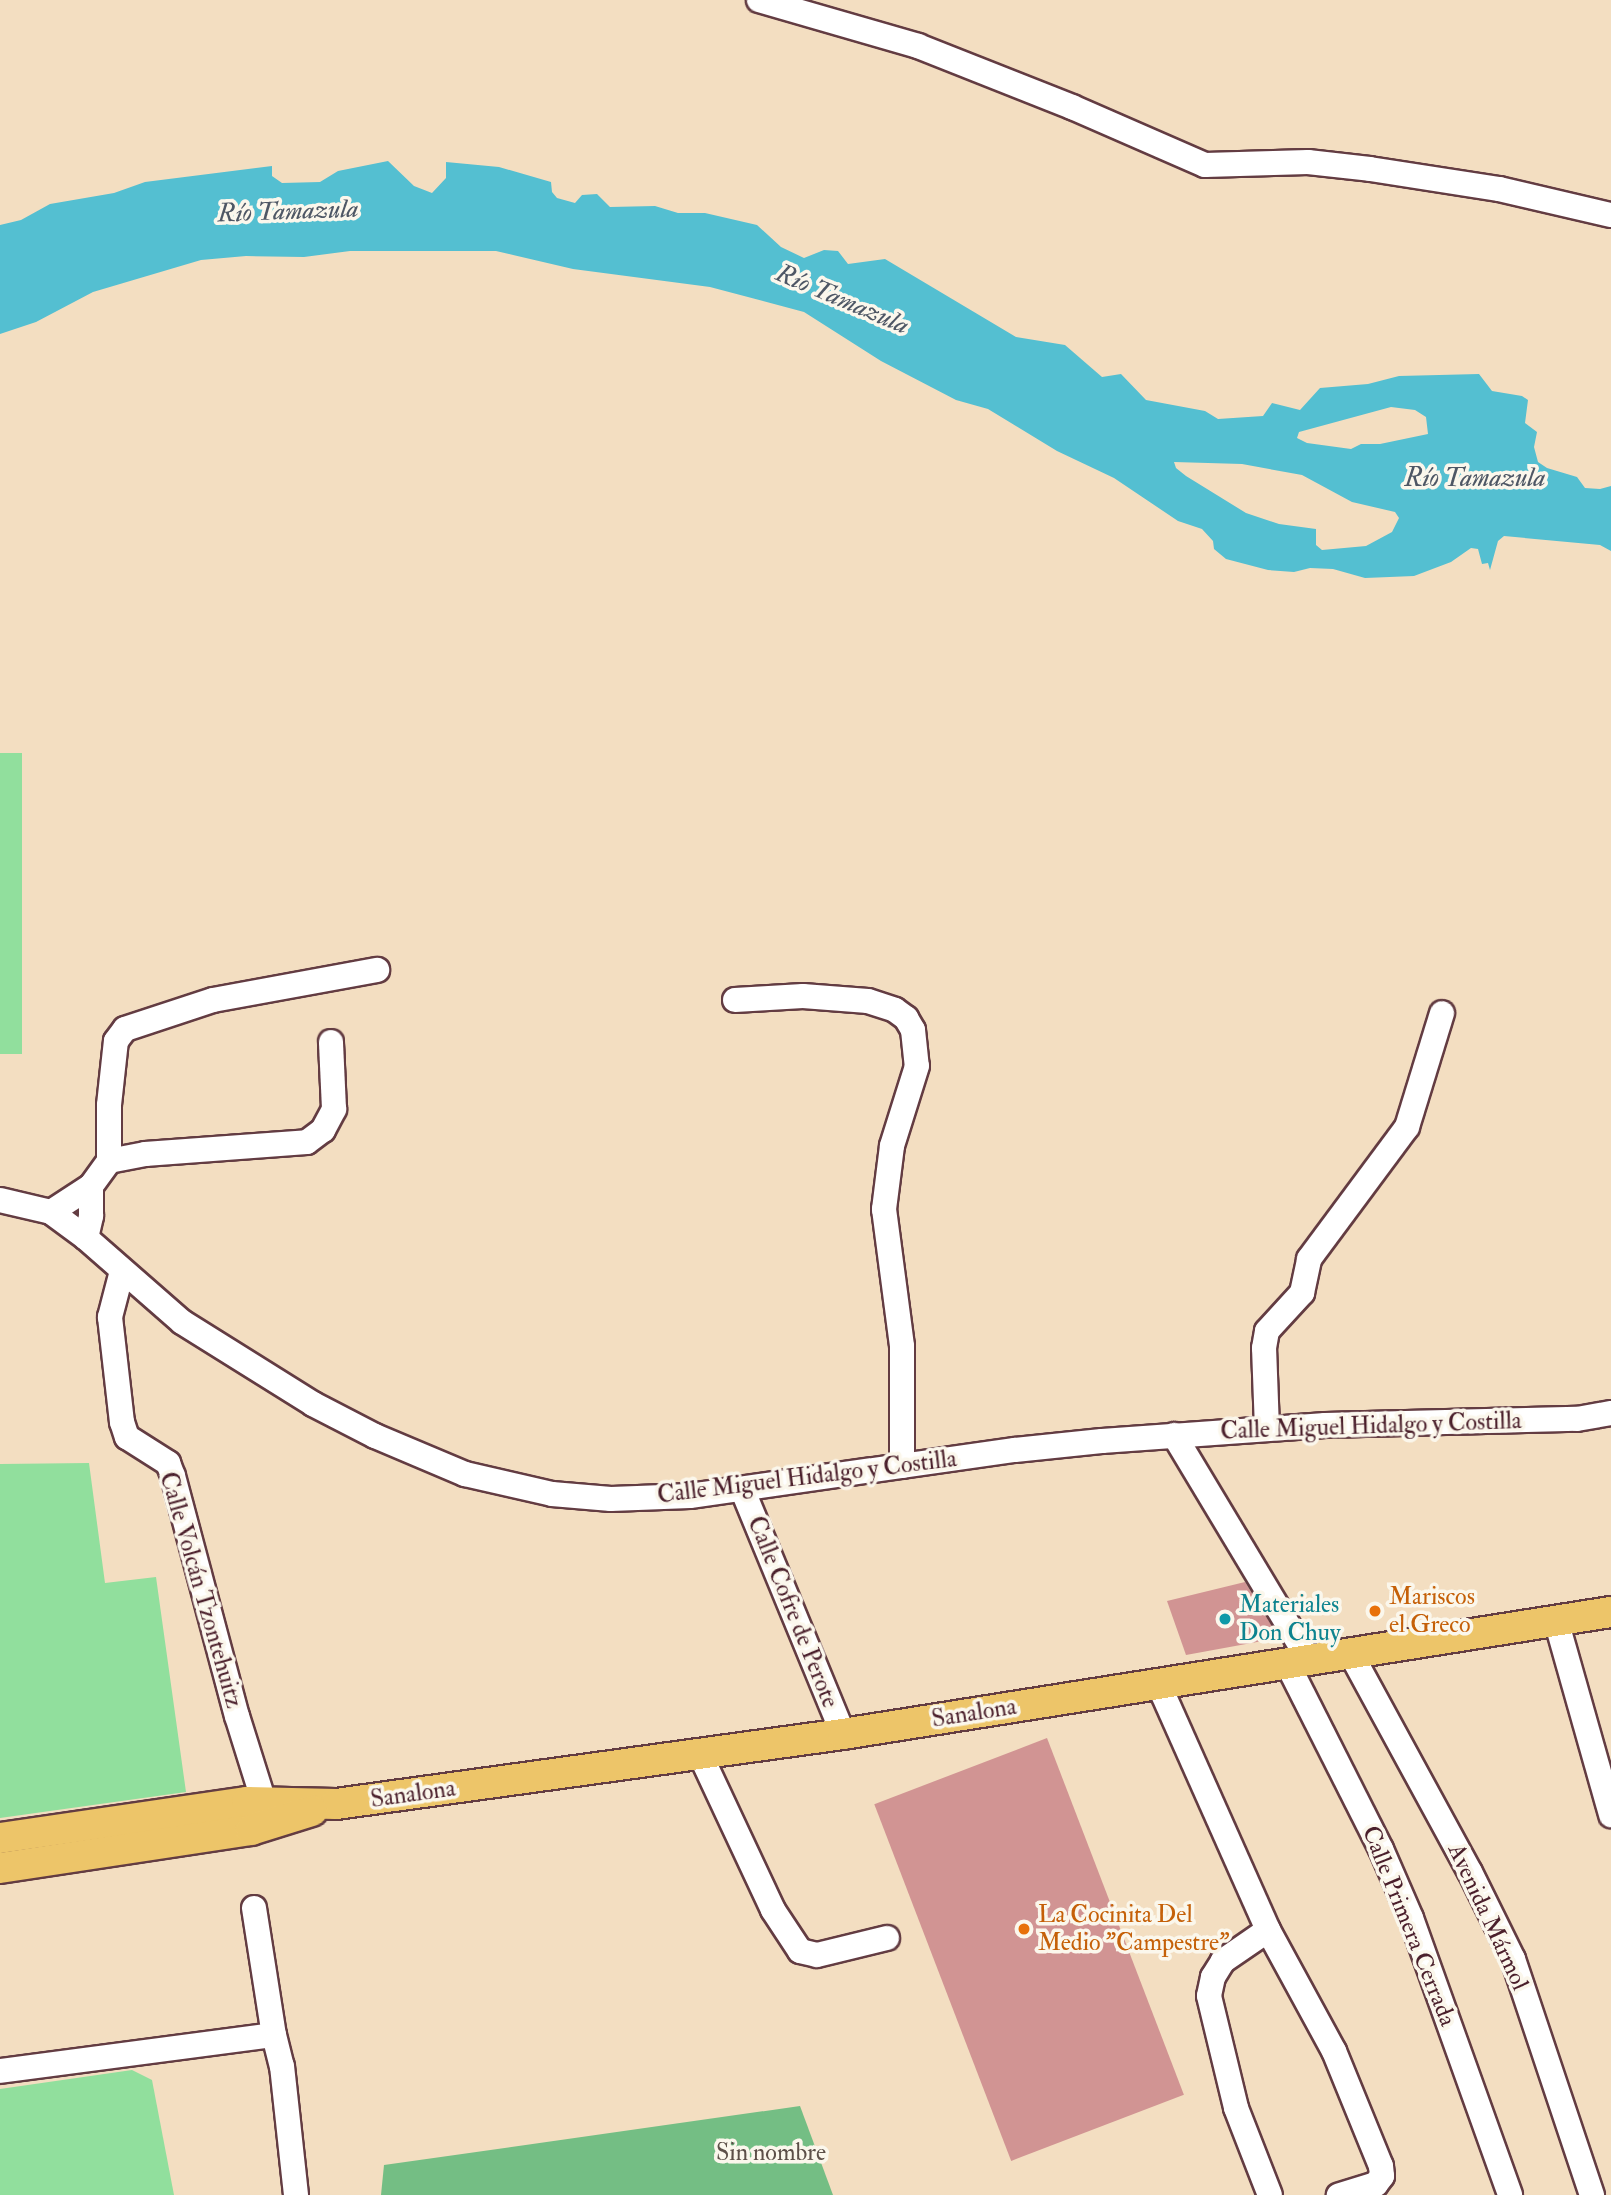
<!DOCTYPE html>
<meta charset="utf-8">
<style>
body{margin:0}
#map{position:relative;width:1611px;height:2195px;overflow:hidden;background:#f3dec1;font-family:"IM FELL Double Pica",serif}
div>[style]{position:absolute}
.green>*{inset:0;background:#91df9d;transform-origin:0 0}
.forest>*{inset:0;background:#74be84}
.water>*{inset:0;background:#54bfd1}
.building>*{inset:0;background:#d19493;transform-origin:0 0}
.roads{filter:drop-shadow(2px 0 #633c42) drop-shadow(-2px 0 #633c42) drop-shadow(0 2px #633c42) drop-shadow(0 -2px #633c42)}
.minor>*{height:24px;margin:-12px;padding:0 12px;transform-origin:12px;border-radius:12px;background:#fff}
.major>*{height:30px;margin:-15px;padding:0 15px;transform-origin:15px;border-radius:15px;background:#edc569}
.dots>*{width:19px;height:19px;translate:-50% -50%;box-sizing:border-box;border:4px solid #fbf7ec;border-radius:50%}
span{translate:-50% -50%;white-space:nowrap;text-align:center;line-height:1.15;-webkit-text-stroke:7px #fbf7ec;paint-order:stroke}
.street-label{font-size:24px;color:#4a1f2b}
.food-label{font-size:24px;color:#c56008}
.left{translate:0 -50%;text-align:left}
.culture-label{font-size:24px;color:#0d838f}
.park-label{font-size:24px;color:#5c4f48}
.water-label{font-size:26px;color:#4e5765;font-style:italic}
</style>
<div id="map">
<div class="green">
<div style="left:0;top:753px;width:22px;height:301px"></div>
<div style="clip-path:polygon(89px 1463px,105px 1583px,156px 1577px,186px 1792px,0 1818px,0 1464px)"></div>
<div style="clip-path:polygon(132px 2070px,152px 2080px,174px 2195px,0 2195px,0 2089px)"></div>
</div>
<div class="forest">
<div style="clip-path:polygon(800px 2106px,833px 2195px,381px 2195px,384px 2165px)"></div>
</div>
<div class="water">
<div style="clip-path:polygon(evenodd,388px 161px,414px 186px,432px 193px,446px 178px,446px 162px,499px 167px,551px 182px,552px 192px,557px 198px,575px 203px,582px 195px,597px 194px,610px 207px,655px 206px,678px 213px,705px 213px,757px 225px,781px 247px,804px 258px,824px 250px,838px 251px,848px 264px,885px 259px,1016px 337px,1065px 345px,1102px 377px,1121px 374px,1146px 400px,1205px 411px,1218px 419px,1263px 416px,1272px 403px,1300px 410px,1320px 388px,1368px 384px,1399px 376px,1479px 374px,1492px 391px,1522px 396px,1528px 400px,1525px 423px,1537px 432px,1534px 447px,1538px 462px,1547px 468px,1577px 477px,1585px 488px,1600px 489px,1611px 486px,1611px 551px,1600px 545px,1504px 536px,1498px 541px,1490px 570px,1488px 563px,1482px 564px,1478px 549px,1471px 548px,1451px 562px,1414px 576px,1365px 578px,1333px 569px,1310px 568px,1294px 572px,1268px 570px,1226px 559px,1214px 549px,1213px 541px,1202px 529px,1178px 521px,1114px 478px,1057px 451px,988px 409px,956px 400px,881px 361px,804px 312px,710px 287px,573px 269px,496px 251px,350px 251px,304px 257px,246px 256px,201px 260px,93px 292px,36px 322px,0 334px,0 225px,21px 220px,50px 204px,114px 193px,145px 182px,272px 166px,272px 176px,282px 183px,320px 182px,338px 171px,388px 161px,1391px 407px,1415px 410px,1426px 417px,1428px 434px,1380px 444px,1361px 444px,1351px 449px,1307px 443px,1297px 438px,1299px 432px,1391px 407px,388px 161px,1174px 462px,1242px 464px,1302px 475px,1352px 502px,1395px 512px,1399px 518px,1392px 532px,1366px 546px,1322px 550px,1316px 545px,1316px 529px,1279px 524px,1246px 513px,1186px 476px,1176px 468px,1174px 462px)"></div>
</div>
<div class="building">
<div style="clip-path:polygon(1245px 1582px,1279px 1638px,1186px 1655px,1167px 1601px)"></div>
<div style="left:1047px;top:1738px;width:382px;height:185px;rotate:69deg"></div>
</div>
<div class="roads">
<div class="minor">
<div style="left:759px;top:0;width:166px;rotate:16.1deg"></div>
<div style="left:918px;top:46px;width:166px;rotate:21.6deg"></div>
<div style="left:1072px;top:107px;width:145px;rotate:23.6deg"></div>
<div style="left:1205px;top:165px;width:103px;rotate:-1.7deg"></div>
<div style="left:1308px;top:162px;width:62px;rotate:6.4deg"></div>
<div style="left:1370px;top:169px;width:131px;rotate:8.8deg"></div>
<div style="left:1499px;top:189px;width:115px;rotate:13.1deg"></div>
<div style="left:735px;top:1000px;width:68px;rotate:-3.4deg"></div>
<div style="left:803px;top:996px;width:65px;rotate:4.4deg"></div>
<div style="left:868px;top:1001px;width:28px;rotate:18deg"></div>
<div style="left:895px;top:1010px;width:14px;rotate:36deg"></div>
<div style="left:906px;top:1018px;width:14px;rotate:60deg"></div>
<div style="left:913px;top:1030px;width:36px;rotate:84deg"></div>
<div style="left:917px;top:1066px;width:84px;rotate:107.4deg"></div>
<div style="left:892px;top:1146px;width:64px;rotate:97.2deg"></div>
<div style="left:884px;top:1209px;width:138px;rotate:82.5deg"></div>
<div style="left:902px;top:1346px;width:120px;rotate:90deg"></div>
<div style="left:109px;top:1161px;width:56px;rotate:-90deg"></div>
<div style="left:109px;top:1105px;width:64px;rotate:-83.8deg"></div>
<div style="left:116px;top:1041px;width:15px;rotate:-53deg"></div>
<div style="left:125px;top:1029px;width:93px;rotate:-18.2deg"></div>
<div style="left:213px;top:1000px;width:167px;rotate:-10.4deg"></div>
<div style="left:0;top:1200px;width:52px;rotate:13.2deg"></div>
<div style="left:51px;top:1212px;width:44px;rotate:36.6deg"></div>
<div style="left:86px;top:1238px;width:128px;rotate:41.2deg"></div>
<div style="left:182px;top:1322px;width:155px;rotate:32deg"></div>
<div style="left:313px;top:1404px;width:70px;rotate:27.3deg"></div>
<div style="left:375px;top:1436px;width:98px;rotate:22.9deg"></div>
<div style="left:465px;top:1474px;width:89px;rotate:12.9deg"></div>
<div style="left:552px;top:1494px;width:59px;rotate:4.8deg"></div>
<div style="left:611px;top:1499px;width:79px;rotate:-2.2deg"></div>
<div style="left:690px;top:1496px;width:328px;rotate:-8.1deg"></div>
<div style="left:1015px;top:1450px;width:87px;rotate:-5.9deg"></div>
<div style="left:1102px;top:1441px;width:224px;rotate:-4.1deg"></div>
<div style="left:1325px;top:1425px;width:252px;rotate:-1.4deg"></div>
<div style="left:1577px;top:1419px;width:35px;rotate:-10deg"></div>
<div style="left:51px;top:1212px;width:48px;rotate:-33deg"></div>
<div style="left:91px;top:1186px;width:31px;rotate:-54deg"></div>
<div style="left:109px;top:1161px;width:37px;rotate:-11deg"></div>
<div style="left:145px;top:1154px;width:162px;rotate:-4.2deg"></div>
<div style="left:307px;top:1142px;width:20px;rotate:-37deg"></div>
<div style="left:323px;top:1130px;width:24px;rotate:-62deg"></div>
<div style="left:334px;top:1109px;width:67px;rotate:-92.6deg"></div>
<div style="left:86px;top:1238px;width:23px;rotate:-77deg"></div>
<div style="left:91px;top:1216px;width:30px;rotate:-90deg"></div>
<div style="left:122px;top:1271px;width:48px;rotate:104.6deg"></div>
<div style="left:110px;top:1317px;width:106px;rotate:83.5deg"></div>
<div style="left:122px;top:1422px;width:16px;rotate:72deg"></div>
<div style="left:127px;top:1437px;width:49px;rotate:32.4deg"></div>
<div style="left:168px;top:1463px;width:14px;rotate:69deg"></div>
<div style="left:173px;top:1476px;width:248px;rotate:75.1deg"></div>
<div style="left:237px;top:1716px;width:90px;rotate:72.6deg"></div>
<div style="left:1267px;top:1429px;width:81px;rotate:-92.1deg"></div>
<div style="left:1264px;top:1348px;width:17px;rotate:-80deg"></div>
<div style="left:1267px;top:1331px;width:52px;rotate:-47.4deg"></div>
<div style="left:1302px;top:1293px;width:35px;rotate:-78deg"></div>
<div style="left:1309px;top:1259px;width:164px;rotate:-53.4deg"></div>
<div style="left:1407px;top:1127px;width:119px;rotate:-72.9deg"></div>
<div style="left:1174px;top:1435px;width:264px;rotate:59deg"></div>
<div style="left:743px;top:1491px;width:263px;rotate:67.6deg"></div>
<div style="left:1556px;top:1620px;width:203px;rotate:74.2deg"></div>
<div style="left:1351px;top:1654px;width:248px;rotate:61.4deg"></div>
<div style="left:1470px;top:1872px;width:97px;rotate:63.7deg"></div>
<div style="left:1513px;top:1959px;width:249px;rotate:71.5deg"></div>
<div style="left:1288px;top:1665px;width:206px;rotate:63.2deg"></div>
<div style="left:1381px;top:1849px;width:75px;rotate:66.5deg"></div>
<div style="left:1411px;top:1918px;width:294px;rotate:70.3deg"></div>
<div style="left:1159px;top:1685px;width:268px;rotate:66deg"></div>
<div style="left:1268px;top:1930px;width:138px;rotate:61.4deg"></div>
<div style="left:1334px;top:2051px;width:124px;rotate:67.8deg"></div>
<div style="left:1381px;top:2166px;width:10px;rotate:84deg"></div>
<div style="left:1382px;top:2176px;width:10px;rotate:127deg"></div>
<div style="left:1376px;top:2184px;width:39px;rotate:163deg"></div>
<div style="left:700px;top:1754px;width:172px;rotate:64.9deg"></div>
<div style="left:773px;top:1910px;width:49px;rotate:56.6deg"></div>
<div style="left:800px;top:1951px;width:17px;rotate:13deg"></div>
<div style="left:817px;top:1955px;width:72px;rotate:-13.7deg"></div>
<div style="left:254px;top:1908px;width:129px;rotate:81.1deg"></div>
<div style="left:274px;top:2035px;width:32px;rotate:76deg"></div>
<div style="left:282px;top:2066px;width:130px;rotate:83.8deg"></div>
<div style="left:1268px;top:1930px;width:55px;rotate:145.4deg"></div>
<div style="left:1223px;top:1961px;width:19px;rotate:122deg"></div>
<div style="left:1213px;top:1977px;width:19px;rotate:102deg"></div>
<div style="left:1209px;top:1996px;width:115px;rotate:76.4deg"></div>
<div style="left:1236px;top:2108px;width:93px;rotate:68.7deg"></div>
<div style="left:0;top:2071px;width:276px;rotate:-7.5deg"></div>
</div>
<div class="major">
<div style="left:0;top:1838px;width:250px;rotate:-8.3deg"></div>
<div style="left:247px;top:1802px;width:89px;rotate:1.3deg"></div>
<div style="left:336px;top:1804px;width:512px;rotate:-7.86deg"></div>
<div style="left:843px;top:1734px;width:778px;rotate:-9.03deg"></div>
<div style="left:0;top:1868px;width:254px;rotate:-8.6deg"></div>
<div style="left:251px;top:1830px;width:64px;rotate:-17.3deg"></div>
</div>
</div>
<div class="dots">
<div style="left:1375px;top:1611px;background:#e8710a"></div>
<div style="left:1225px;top:1619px;background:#0f9aa8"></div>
<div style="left:1024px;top:1929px;background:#e8710a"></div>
</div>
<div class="street-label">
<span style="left:1371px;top:1426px;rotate:-2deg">Calle Miguel Hidalgo y Costilla</span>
<span style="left:807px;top:1477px;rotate:-7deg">Calle Miguel Hidalgo y Costilla</span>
<span style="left:201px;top:1590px;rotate:74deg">Calle Volcán Tzontehuitz</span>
<span style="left:793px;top:1612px;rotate:68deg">Calle Cofre de Perote</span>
<span style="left:974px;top:1713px;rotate:-9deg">Sanalona</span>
<span style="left:413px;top:1794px;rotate:-8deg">Sanalona</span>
<span style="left:1488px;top:1917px;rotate:65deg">Avenida Mármol</span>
<span style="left:1409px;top:1926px;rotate:68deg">Calle Primera Cerrada</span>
</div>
<div class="food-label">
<span class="left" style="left:1389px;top:1611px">Mariscos<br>el Greco</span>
<span class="left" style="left:1038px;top:1929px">La Cocinita Del<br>Medio "Campestre"</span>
</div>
<div class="culture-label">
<span class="left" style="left:1239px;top:1619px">Materiales<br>Don Chuy</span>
</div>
<div class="park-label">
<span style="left:771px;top:2153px">Sin nombre</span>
</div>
<div class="water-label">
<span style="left:288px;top:212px;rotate:-2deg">Río Tamazula</span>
<span style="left:842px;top:300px;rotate:23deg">Río Tamazula</span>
<span style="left:1475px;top:479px">Río Tamazula</span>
</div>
</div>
